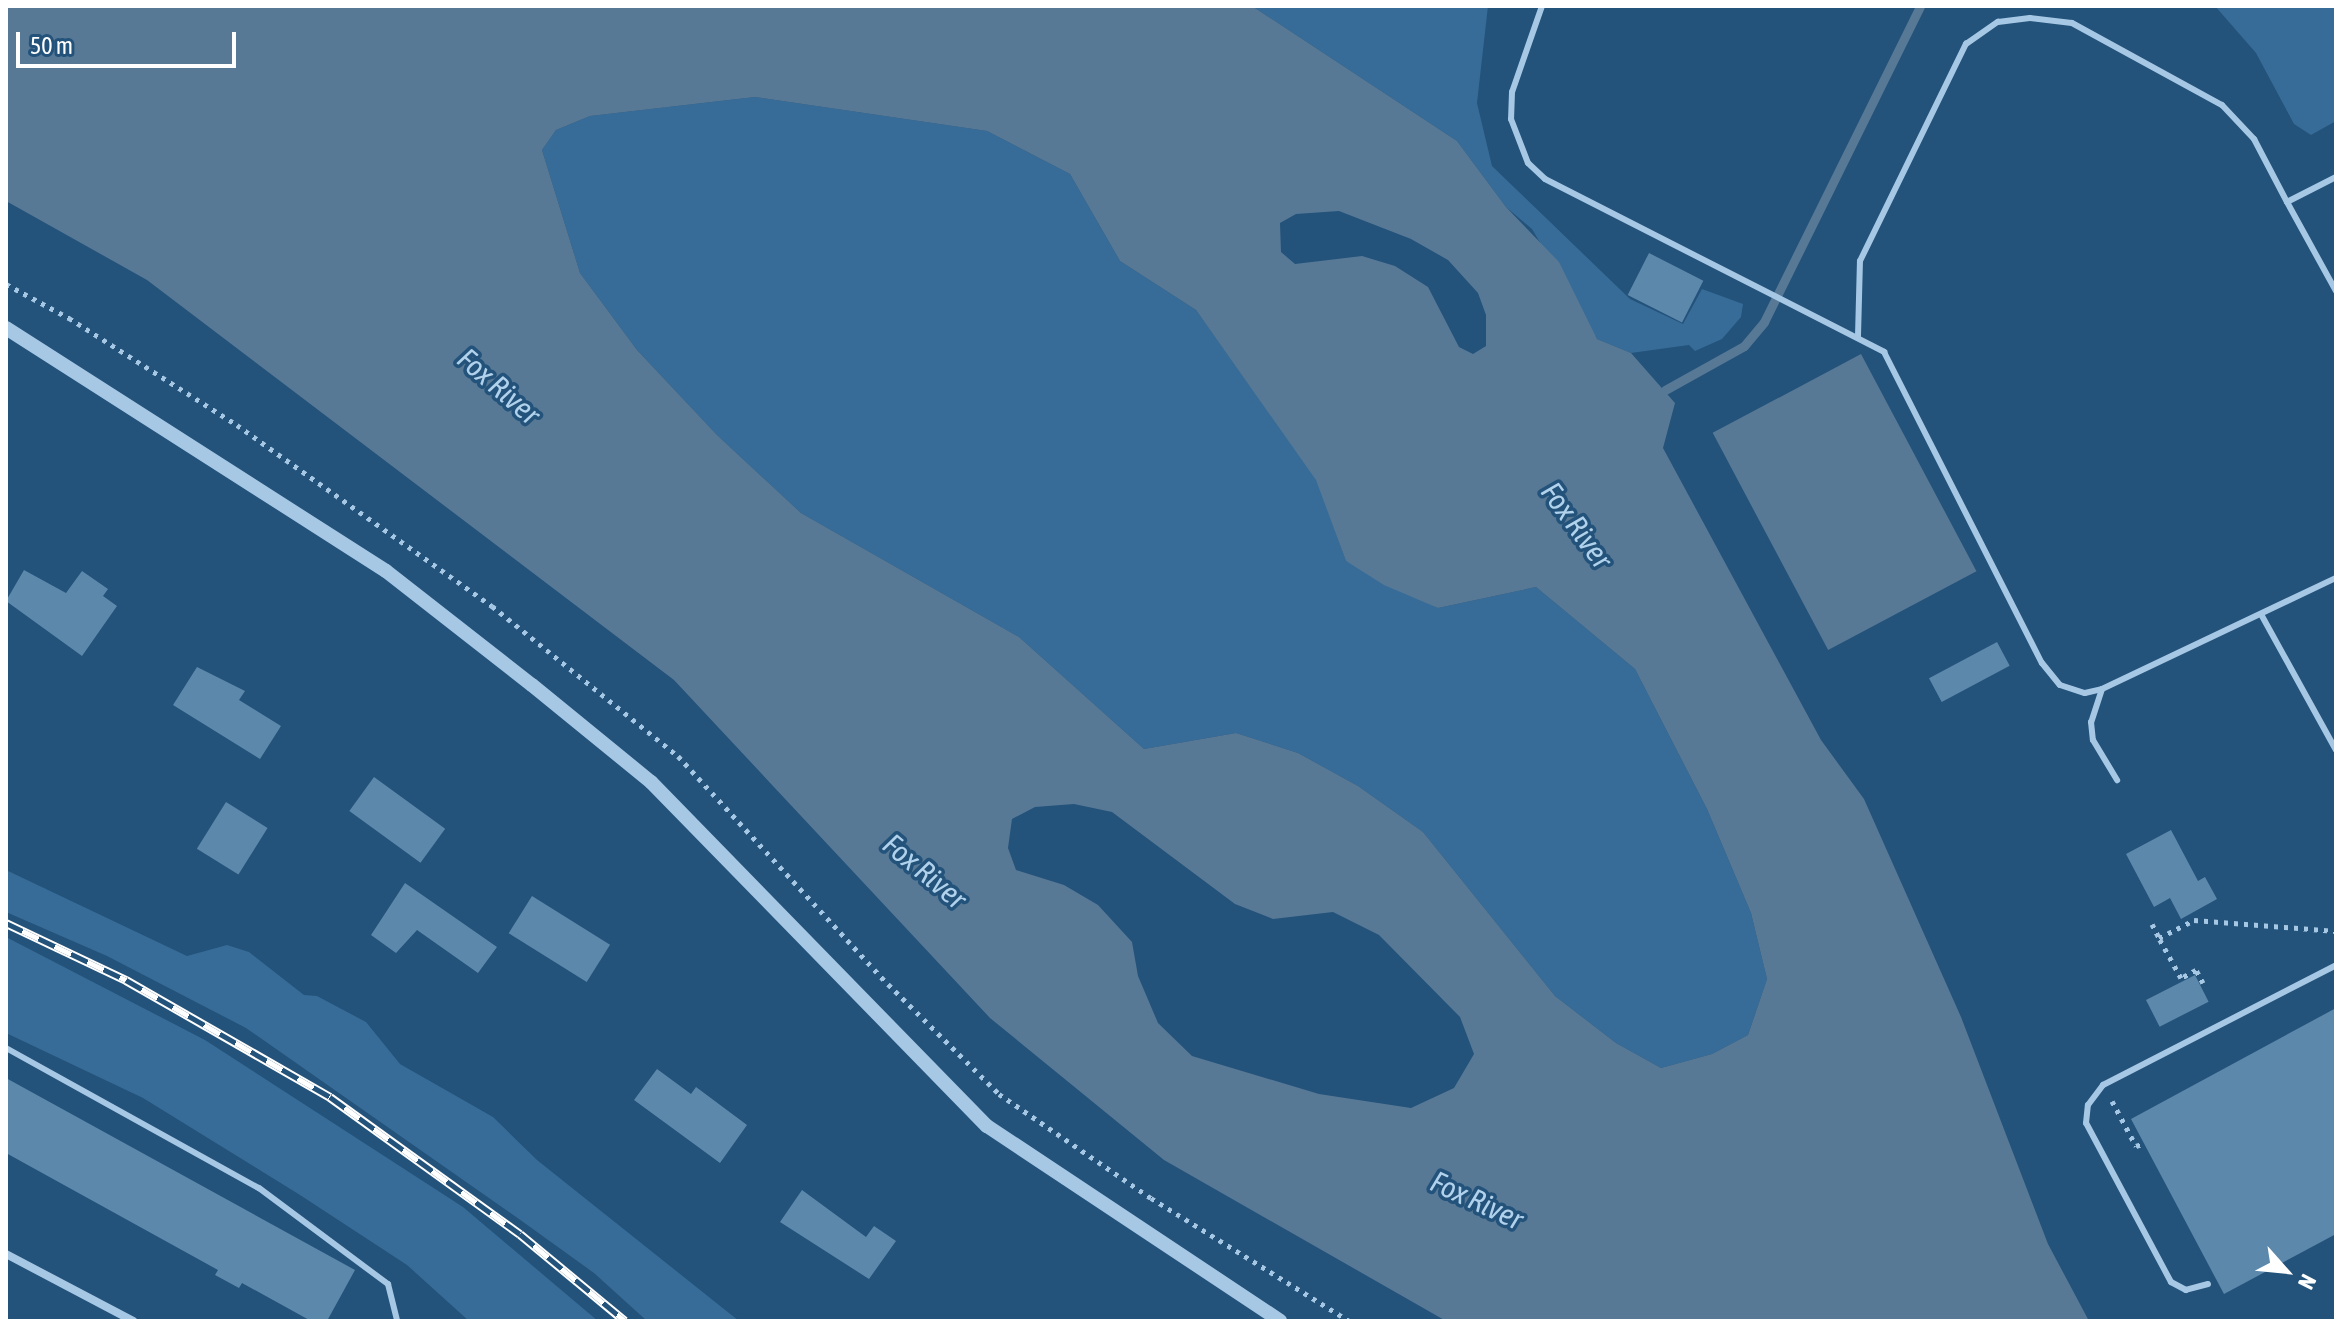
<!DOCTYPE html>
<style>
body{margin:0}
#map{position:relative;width:2342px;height:1327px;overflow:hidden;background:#23527a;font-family:"Asap Condensed",sans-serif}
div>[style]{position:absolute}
.green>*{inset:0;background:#376c98}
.water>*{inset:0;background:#577996;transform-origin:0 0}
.stream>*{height:9px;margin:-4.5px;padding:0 4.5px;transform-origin:4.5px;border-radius:4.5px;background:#577996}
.building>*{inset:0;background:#5c88ac;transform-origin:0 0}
.path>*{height:5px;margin-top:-2.5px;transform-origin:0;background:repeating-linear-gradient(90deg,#a6c8e5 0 4px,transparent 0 10px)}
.service>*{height:6px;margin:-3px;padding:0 3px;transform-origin:3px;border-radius:3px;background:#a6c8e5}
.minor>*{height:8px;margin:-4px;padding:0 4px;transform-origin:4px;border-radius:4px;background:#a6c8e5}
.tertiary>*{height:14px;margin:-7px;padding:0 7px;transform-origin:7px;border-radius:7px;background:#a6c8e5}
.rail>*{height:9px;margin-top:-4.5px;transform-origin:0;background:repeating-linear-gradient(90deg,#23527a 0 18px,#fff 0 36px);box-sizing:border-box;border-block:2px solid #fff}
span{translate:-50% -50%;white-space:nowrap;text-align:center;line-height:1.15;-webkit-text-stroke:7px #23527a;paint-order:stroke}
.water-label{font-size:30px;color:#b1d2ec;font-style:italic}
.frame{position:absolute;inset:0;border:8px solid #fff;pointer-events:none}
.north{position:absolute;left:2246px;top:1231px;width:80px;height:80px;-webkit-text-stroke:6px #23527a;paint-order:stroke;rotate:117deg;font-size:22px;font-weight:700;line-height:32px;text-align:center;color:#fff}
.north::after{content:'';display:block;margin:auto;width:28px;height:36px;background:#fff;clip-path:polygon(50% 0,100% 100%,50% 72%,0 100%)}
.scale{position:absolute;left:16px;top:32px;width:220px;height:36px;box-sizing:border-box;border:4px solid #fff;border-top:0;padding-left:10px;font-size:24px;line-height:28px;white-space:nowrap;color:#fff;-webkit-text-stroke:6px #23527a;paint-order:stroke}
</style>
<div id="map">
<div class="green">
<div style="clip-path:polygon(1252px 6px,1488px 6px,1477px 103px,1492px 166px,1630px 299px,1683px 324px,1702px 289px,1743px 304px,1741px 317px,1722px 339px,1695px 351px,1689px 345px,1631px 353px,1597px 339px,1532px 229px,1506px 207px,1457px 141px)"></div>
<div style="clip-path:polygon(2215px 6px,2336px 6px,2336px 121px,2311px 135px,2294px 124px,2256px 53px)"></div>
<div style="clip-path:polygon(755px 97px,987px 131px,1070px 174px,1120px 261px,1196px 310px,1317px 480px,1346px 561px,1438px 608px,1536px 587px,1635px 669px,1707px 809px,1751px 913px,1767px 979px,1748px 1035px,1712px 1054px,1661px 1068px,1616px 1043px,1555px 996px,1423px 832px,1358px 786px,1298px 753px,1236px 733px,1144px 749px,1019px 637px,801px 513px,717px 435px,637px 350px,580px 273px,542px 150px,556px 130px,590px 116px)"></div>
<div style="clip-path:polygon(6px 870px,187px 956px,227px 945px,249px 952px,304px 995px,317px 996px,366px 1022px,400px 1064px,493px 1117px,537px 1160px,739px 1321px,647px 1321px,594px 1273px,519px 1219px,246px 1028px,107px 956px,6px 912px)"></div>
<div style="clip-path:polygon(6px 937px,205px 1040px,463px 1207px,598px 1321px,469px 1321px,407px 1265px,300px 1195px,143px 1098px,6px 1033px)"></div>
</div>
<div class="water">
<div style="clip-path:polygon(evenodd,6px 6px,1252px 6px,1457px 141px,1506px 207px,1559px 262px,1597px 339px,1631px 353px,1675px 403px,1663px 448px,1821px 740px,1864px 799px,1961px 1017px,2048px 1244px,2089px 1321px,1446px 1321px,1164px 1160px,990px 1018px,674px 680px,147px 280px,6px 201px,6px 6px,755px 97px,987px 131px,1070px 174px,1120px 261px,1196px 310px,1316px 480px,1346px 561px,1384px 585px,1438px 608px,1536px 587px,1635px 669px,1707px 809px,1751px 913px,1767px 979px,1748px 1035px,1712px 1054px,1661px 1068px,1616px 1043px,1555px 996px,1423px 832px,1358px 786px,1298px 753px,1236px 733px,1144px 749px,1019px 637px,801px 513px,717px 435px,637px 350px,580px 273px,542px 150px,556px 130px,590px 116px,755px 97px,6px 6px,1339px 211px,1411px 239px,1448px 260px,1478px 293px,1486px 315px,1486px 346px,1473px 354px,1459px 347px,1428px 287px,1395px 266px,1362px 256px,1295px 264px,1281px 252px,1280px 223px,1296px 214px,1339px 211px,6px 6px,1074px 804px,1112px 812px,1235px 904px,1273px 919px,1333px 912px,1379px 935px,1460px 1017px,1474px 1054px,1454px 1088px,1411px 1108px,1319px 1094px,1192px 1056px,1158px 1023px,1138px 976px,1132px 942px,1098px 905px,1064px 885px,1016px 870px,1008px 848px,1012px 819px,1035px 807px,1074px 804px)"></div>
<div style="left:1861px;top:354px;width:246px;height:168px;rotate:62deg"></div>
</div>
<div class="stream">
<div style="left:1665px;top:390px;width:90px;rotate:-29.1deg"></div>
<div style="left:1744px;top:346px;width:31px;rotate:-50deg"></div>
<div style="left:1764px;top:322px;width:352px;rotate:-63.7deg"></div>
</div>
<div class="building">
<div style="left:1649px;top:253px;width:61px;height:47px;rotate:27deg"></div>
<div style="clip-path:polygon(24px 570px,66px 593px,82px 571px,108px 589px,103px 596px,117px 606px,82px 656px,6px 601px)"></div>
<div style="left:1997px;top:642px;width:27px;height:77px;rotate:62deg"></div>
<div style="clip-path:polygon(197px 667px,245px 691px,239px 700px,281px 726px,260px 759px,173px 705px)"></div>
<div style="left:374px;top:777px;width:88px;height:42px;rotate:36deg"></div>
<div style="left:226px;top:802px;width:49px;height:55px;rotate:32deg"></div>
<div style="clip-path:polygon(2171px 830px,2198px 881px,2205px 877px,2217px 899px,2181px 919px,2170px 898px,2154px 907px,2126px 854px)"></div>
<div style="clip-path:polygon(405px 883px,497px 947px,478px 973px,417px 930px,396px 953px,371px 935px)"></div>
<div style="left:532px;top:896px;width:92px;height:44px;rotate:32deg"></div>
<div style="left:2195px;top:975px;width:30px;height:55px;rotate:63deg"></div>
<div style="clip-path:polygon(2336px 1008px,2336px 1234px,2224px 1294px,2131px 1119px)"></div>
<div style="clip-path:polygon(657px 1069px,691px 1094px,696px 1087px,747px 1125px,720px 1163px,634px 1100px)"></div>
<div style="clip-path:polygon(6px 1078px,355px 1270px,327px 1321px,311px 1321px,242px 1283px,239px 1288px,215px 1275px,218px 1270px,6px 1153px)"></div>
<div style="clip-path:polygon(802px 1190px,866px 1237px,874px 1226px,896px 1241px,869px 1279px,780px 1222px)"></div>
</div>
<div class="path">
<div style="left:6px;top:284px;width:72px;rotate:28.4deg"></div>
<div style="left:69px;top:318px;width:199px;rotate:32.5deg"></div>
<div style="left:237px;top:425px;width:313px;rotate:35.4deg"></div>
<div style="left:492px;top:606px;width:239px;rotate:38.9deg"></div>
<div style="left:678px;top:756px;width:310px;rotate:47.4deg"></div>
<div style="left:888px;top:984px;width:156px;rotate:44.7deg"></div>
<div style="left:999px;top:1094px;width:184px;rotate:34.4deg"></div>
<div style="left:1151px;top:1198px;width:233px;rotate:31.8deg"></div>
<div style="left:2152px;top:924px;width:16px;rotate:63deg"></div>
<div style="left:2203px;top:983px;width:15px;rotate:-118deg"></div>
<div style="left:2196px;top:970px;width:17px;rotate:152deg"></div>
<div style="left:2181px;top:978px;width:46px;rotate:-118.8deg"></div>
<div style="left:2159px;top:938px;width:39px;rotate:-27deg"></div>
<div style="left:2194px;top:920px;width:142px;rotate:4.4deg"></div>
<div style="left:2112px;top:1101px;width:51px;rotate:61.9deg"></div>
<div style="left:2136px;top:1146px;width:6px;rotate:-18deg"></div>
</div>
<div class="service">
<div style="left:1542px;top:6px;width:91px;rotate:109.2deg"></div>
<div style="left:1512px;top:92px;width:27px;rotate:92deg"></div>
<div style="left:1511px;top:119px;width:47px;rotate:68.9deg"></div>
<div style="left:1528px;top:163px;width:23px;rotate:43deg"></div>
<div style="left:1545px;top:179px;width:381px;rotate:27deg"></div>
<div style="left:1884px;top:352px;width:349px;rotate:63.1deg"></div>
<div style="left:2042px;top:663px;width:28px;rotate:51deg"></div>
<div style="left:2060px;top:685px;width:26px;rotate:18deg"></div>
<div style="left:2085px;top:693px;width:17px;rotate:-13deg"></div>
<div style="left:2102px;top:689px;width:259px;rotate:-25.4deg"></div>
<div style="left:2336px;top:177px;width:55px;rotate:153deg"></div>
<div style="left:2287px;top:202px;width:102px;rotate:61.2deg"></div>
<div style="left:1858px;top:336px;width:75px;rotate:-88.5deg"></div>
<div style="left:1860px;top:261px;width:242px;rotate:-64deg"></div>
<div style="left:1966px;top:44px;width:39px;rotate:-35deg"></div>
<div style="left:1998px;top:22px;width:32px;rotate:-7deg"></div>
<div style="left:2030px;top:18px;width:42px;rotate:6.8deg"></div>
<div style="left:2072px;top:23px;width:171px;rotate:28.7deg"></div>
<div style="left:2222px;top:105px;width:47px;rotate:46.7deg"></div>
<div style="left:2254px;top:139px;width:71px;rotate:62.4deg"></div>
<div style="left:2262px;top:616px;width:153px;rotate:61.1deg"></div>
<div style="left:2102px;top:689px;width:35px;rotate:108deg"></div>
<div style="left:2091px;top:722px;width:18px;rotate:84deg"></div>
<div style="left:2093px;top:740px;width:47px;rotate:59deg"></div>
<div style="left:6px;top:1048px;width:289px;rotate:29deg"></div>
<div style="left:259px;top:1188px;width:161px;rotate:36.7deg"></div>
<div style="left:388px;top:1284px;width:38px;rotate:76deg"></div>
<div style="left:2208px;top:1284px;width:23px;rotate:165deg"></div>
<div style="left:2186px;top:1290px;width:17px;rotate:-152deg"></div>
<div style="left:2171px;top:1282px;width:180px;rotate:-118.1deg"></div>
<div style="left:2086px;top:1123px;width:18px;rotate:-84deg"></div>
<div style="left:2088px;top:1105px;width:25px;rotate:-53deg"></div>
<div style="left:2103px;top:1085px;width:262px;rotate:-27.2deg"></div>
</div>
<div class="minor">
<div style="left:6px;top:1254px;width:144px;rotate:27.8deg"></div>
</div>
<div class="tertiary">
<div style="left:6px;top:328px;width:451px;rotate:32.6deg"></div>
<div style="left:386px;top:571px;width:185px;rotate:38deg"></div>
<div style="left:532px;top:685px;width:154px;rotate:39.2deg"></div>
<div style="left:651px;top:782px;width:481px;rotate:45.7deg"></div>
<div style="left:987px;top:1126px;width:352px;rotate:33.6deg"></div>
</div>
<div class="rail">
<div style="left:6px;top:923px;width:133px;rotate:25.4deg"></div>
<div style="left:126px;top:980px;width:235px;rotate:29.8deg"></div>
<div style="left:330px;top:1097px;width:234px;rotate:35.8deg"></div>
<div style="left:520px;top:1234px;width:136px;rotate:39.6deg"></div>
</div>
<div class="water-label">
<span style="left:499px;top:386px;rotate:41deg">Fox River</span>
<span style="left:1577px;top:525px;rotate:54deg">Fox River</span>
<span style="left:925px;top:871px;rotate:40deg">Fox River</span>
<span style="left:1477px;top:1200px;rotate:25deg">Fox River</span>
</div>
<div class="frame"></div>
<div class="north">N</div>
<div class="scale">50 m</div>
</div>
